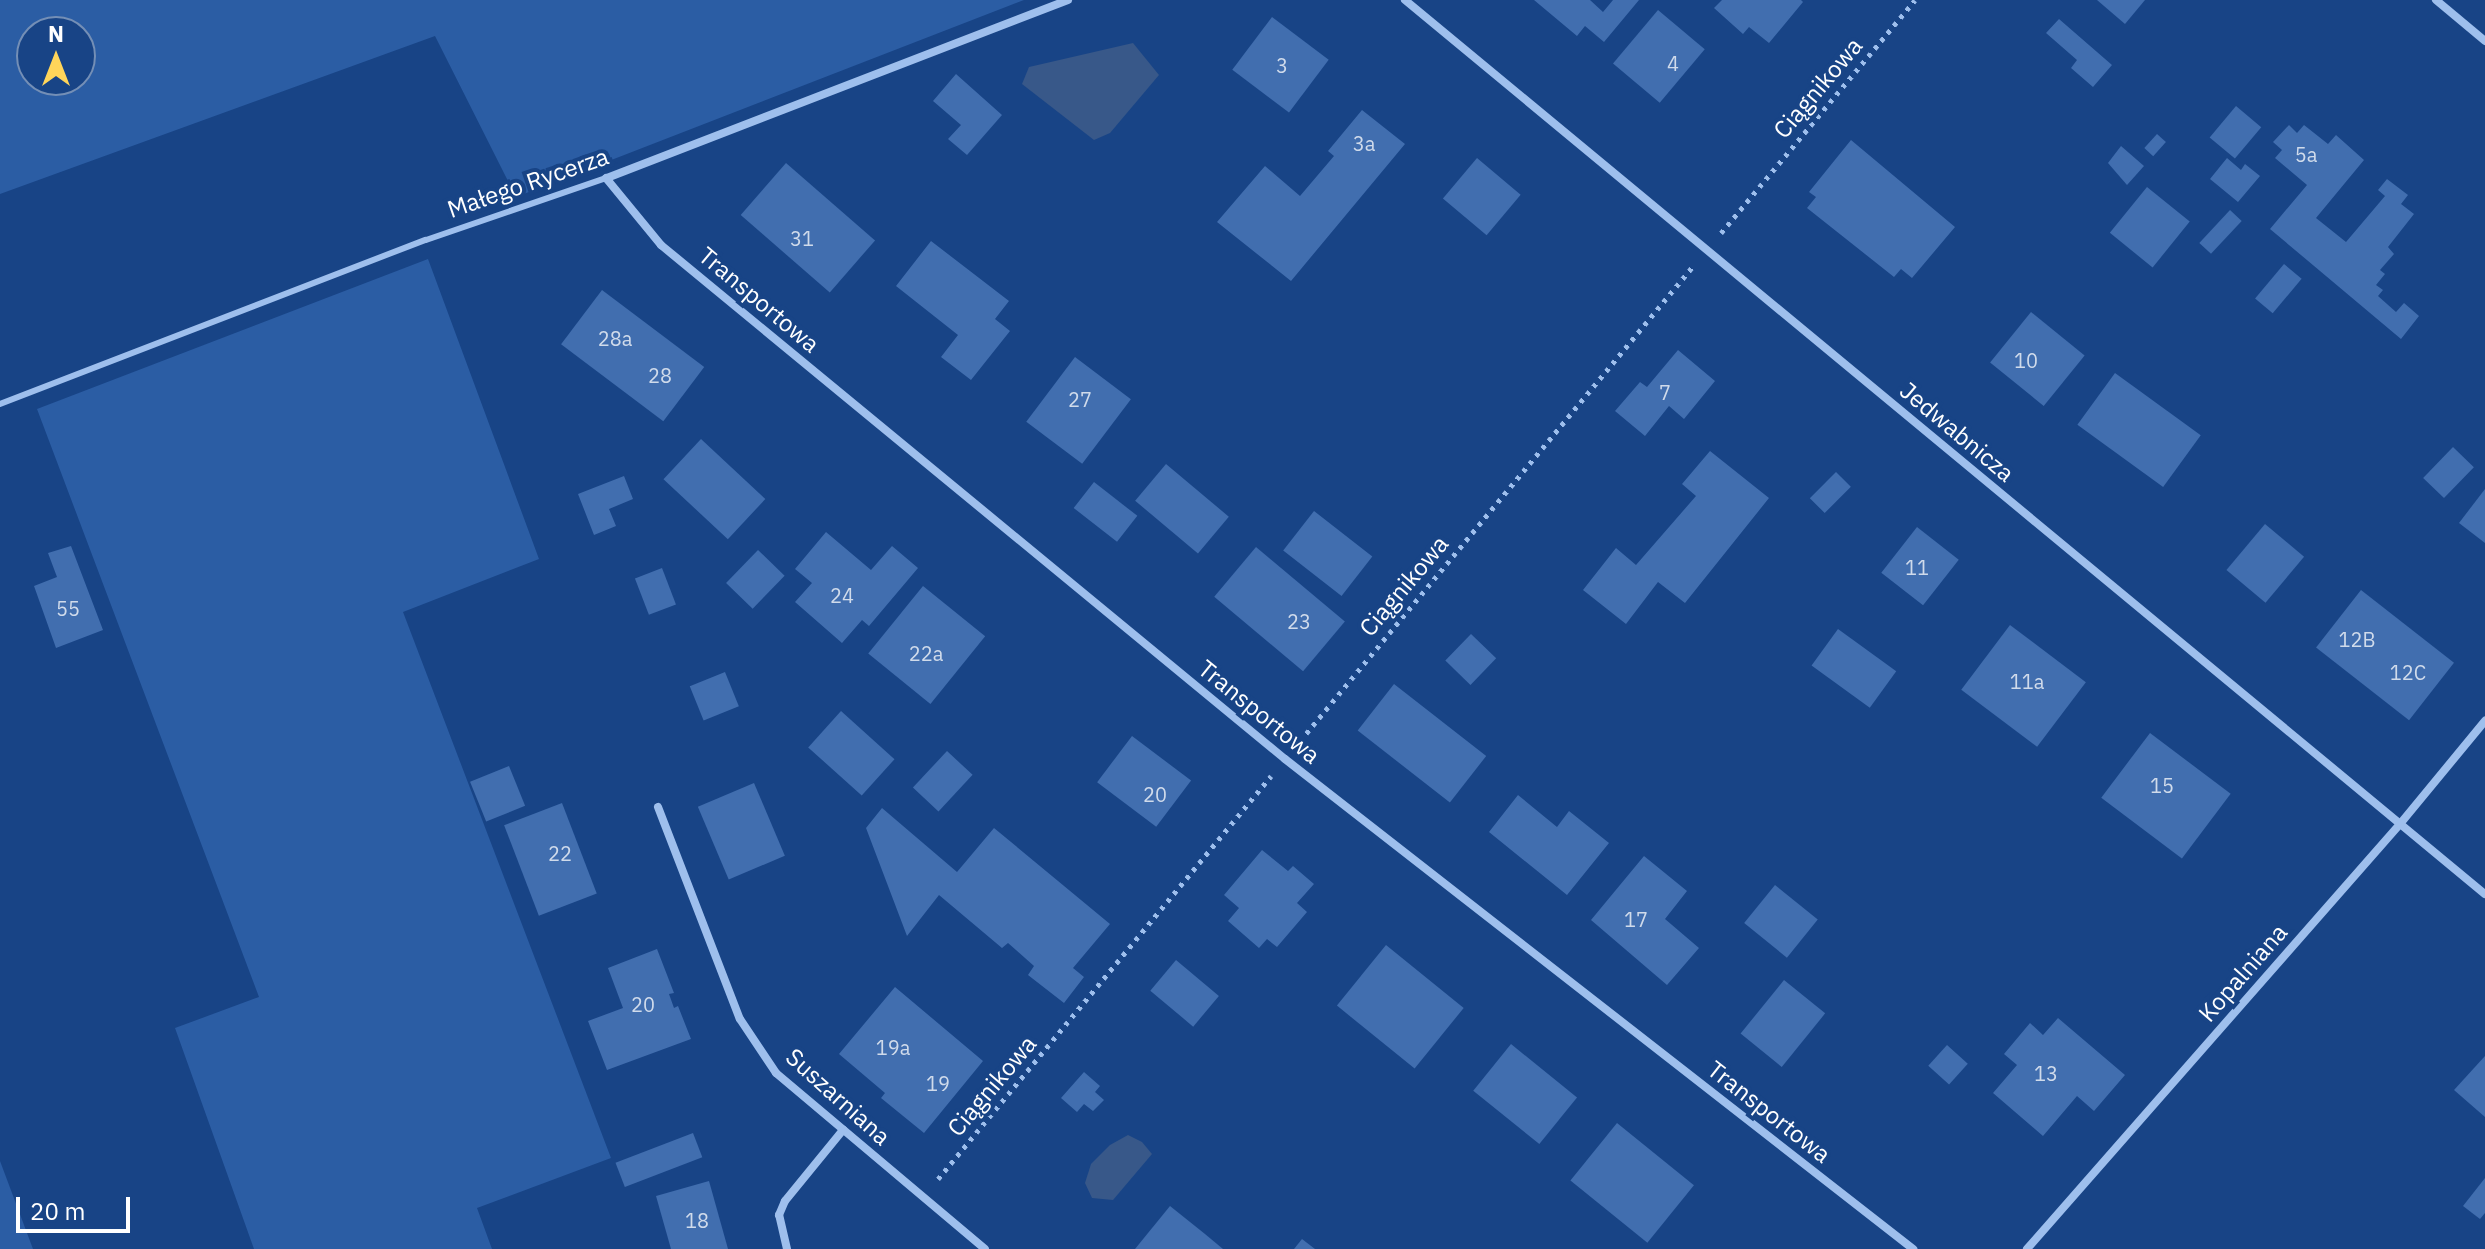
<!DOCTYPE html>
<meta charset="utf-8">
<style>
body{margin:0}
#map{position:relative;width:2485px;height:1249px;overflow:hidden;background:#184486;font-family:"IBM Plex Sans",sans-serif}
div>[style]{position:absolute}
.green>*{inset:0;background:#2b5da4}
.water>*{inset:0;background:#385889}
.building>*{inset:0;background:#416eaf;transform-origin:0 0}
.path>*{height:5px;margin-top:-2.5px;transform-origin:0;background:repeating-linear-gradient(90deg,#9ebfed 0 4px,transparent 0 10px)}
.service>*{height:6px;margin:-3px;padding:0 3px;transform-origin:3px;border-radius:3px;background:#9ebfed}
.minor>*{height:8px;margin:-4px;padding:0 4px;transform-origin:4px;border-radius:4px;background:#9ebfed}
span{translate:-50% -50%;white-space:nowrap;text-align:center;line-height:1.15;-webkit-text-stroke:8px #184486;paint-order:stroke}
.number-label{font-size:20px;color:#d0dbeb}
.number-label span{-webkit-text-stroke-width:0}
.street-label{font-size:24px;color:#fff}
.north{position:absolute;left:16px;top:16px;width:80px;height:80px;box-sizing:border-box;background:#184486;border:2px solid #748fb6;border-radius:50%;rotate:0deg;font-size:22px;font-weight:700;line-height:32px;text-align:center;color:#fff}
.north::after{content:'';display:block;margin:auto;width:28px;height:36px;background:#ffd55a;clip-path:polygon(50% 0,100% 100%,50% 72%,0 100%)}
.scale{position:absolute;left:16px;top:1197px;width:114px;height:36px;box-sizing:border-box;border:4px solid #fff;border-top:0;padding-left:10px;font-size:24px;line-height:28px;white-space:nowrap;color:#fff;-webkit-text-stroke:6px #184486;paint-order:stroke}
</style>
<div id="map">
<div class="green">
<div style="clip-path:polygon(evenodd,0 0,1024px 0,516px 197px,435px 36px,0 194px,0 0,32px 32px,80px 32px,80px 80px,32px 80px,32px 32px)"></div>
<div style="clip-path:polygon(428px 259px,539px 559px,403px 612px,611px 1158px,477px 1208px,492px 1249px,254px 1249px,175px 1028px,259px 997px,37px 409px)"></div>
<div style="clip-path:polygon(0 1161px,33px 1249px,0 1249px)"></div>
</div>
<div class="water">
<div style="clip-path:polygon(1133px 43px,1159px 75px,1110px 133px,1094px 140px,1022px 84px,1029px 67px)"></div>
<div style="clip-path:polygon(1128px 1135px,1142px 1142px,1152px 1154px,1113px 1200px,1092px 1198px,1085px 1183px,1091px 1164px,1110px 1145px)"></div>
</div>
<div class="building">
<div style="clip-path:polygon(1534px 0,1590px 0,1603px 12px,1613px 0,1639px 0,1604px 42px,1585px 26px,1577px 36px)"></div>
<div style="clip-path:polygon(1722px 0,1801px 0,1803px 2px,1769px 43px,1749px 27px,1743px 34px,1714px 8px)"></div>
<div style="clip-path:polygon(2097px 0,2145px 0,2125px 24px)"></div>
<div style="left:1658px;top:10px;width:61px;height:70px;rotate:40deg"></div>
<div style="left:1272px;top:17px;width:71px;height:66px;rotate:37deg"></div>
<div style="clip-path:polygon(2059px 19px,2112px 65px,2093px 87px,2071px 68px,2077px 60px,2046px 33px)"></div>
<div style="clip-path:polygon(956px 74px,1002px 115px,967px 155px,948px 139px,961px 125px,933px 101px)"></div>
<div style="left:2236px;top:106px;width:33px;height:41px;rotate:40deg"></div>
<div style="clip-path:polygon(1362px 110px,1405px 144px,1291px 281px,1217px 222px,1265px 166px,1300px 196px,1334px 156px,1328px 151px)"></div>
<div style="clip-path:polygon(2289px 125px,2297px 133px,2304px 125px,2328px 144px,2336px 135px,2364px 160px,2316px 218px,2346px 242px,2385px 196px,2378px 190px,2387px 179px,2408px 195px,2401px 204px,2414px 214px,2388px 247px,2394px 254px,2380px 270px,2385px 274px,2376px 285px,2383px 290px,2378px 296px,2396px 312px,2404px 303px,2419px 316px,2401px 339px,2270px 229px,2307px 185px,2275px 158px,2282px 150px,2273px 142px)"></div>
<div style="left:2157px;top:134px;width:12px;height:19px;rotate:42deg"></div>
<div style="clip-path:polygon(1851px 140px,1955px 227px,1912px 278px,1901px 269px,1894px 277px,1807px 208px,1816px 197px,1809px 192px)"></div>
<div style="clip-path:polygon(2121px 146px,2144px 166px,2127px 185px,2108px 163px)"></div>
<div style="left:1477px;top:158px;width:57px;height:53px;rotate:40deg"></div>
<div style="clip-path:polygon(2227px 158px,2241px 170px,2245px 164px,2260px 176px,2238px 202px,2210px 179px)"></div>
<div style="left:786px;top:163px;width:118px;height:69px;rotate:41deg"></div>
<div style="left:2147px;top:187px;width:55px;height:59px;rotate:39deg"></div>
<div style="left:2230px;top:210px;width:16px;height:45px;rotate:43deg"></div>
<div style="clip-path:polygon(931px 241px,1009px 301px,995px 319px,1010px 331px,971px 380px,941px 357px,958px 335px,896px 286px)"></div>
<div style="left:2284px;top:264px;width:23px;height:45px;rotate:40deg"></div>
<div style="left:602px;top:290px;width:128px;height:68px;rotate:37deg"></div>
<div style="left:2031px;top:312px;width:69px;height:65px;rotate:39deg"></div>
<div style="clip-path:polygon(1678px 350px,1715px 381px,1684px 419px,1669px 406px,1645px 436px,1615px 411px,1640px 382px,1647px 387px)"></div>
<div style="left:1075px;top:357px;width:70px;height:81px;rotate:37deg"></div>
<div style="left:2115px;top:373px;width:106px;height:64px;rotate:36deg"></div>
<div style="left:701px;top:439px;width:88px;height:55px;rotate:43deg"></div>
<div style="left:2453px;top:447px;width:29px;height:43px;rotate:44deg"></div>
<div style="clip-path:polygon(1710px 451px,1769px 498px,1685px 603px,1658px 582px,1626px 624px,1583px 590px,1616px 548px,1636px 565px,1696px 496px,1682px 484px)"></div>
<div style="left:1166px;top:464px;width:82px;height:48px;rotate:40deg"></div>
<div style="left:1836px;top:472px;width:21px;height:37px;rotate:45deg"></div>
<div style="clip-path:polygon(624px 476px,633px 499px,609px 509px,616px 526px,594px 535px,578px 494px)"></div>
<div style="left:1094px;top:482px;width:55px;height:33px;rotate:38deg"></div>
<div style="clip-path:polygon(2485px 489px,2485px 543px,2459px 523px)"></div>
<div style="left:1314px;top:511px;width:74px;height:50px;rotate:38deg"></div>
<div style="left:2265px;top:524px;width:51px;height:60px;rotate:40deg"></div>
<div style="left:1917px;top:527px;width:53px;height:58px;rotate:38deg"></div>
<div style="clip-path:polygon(826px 532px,871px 570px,892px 546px,918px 568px,869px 626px,862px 620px,842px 643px,795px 602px,812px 583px,795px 569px)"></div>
<div style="clip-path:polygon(71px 546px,103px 630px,56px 648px,34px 586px,57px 577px,48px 553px)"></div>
<div style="left:1256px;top:547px;width:116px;height:65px;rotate:40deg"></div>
<div style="left:758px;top:550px;width:37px;height:46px;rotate:44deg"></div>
<div style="left:662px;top:568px;width:39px;height:29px;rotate:69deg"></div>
<div style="left:923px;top:586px;width:80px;height:87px;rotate:39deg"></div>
<div style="left:2361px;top:590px;width:118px;height:73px;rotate:38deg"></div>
<div style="left:2010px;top:625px;width:95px;height:81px;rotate:37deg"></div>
<div style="left:1838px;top:629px;width:72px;height:45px;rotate:36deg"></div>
<div style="left:1471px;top:634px;width:35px;height:37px;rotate:44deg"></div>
<div style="left:725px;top:672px;width:37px;height:38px;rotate:68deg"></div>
<div style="left:1394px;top:684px;width:117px;height:59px;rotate:38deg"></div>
<div style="left:841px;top:711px;width:72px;height:49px;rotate:42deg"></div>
<div style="left:2150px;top:733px;width:101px;height:81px;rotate:37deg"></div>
<div style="left:1132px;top:736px;width:74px;height:58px;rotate:37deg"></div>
<div style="left:947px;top:751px;width:35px;height:50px;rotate:43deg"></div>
<div style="left:509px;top:766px;width:43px;height:42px;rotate:68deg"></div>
<div style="left:754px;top:783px;width:79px;height:61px;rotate:67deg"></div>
<div style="clip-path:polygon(1518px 795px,1557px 827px,1569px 811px,1609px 843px,1567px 895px,1489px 832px)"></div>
<div style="left:562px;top:803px;width:97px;height:62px;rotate:69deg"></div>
<div style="clip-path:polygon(882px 808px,957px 872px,994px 828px,1110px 924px,1073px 968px,1084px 977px,1064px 1003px,1028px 975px,1034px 966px,1008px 943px,1002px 948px,939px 895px,907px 936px,866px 828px)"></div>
<div style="clip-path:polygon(1262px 850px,1288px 871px,1293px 866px,1314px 884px,1297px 903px,1307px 912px,1277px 947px,1267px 939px,1259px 948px,1228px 921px,1239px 908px,1224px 895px)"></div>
<div style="clip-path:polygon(1644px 856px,1687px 891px,1665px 919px,1699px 948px,1667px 985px,1591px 920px)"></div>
<div style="left:1775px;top:885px;width:55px;height:49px;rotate:39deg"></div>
<div style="left:1386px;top:945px;width:100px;height:78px;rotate:39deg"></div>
<div style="clip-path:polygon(657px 949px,674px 993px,669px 994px,674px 1008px,678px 1006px,691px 1039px,607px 1070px,588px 1021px,623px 1008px,608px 968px)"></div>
<div style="left:1176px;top:960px;width:56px;height:40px;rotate:40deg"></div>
<div style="left:1784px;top:980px;width:53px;height:69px;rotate:39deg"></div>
<div style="clip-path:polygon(895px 987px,983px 1061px,924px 1133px,881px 1098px,885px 1093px,839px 1054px)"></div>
<div style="clip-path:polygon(2058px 1018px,2125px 1075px,2094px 1111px,2077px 1096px,2043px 1136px,1993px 1093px,2017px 1065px,2004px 1054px,2030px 1023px,2043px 1035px)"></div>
<div style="left:1511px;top:1044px;width:85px;height:60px;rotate:39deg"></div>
<div style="left:1947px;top:1045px;width:28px;height:28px;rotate:42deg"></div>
<div style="clip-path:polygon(2485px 1056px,2485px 1117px,2454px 1090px)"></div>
<div style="clip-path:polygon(1084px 1072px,1100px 1086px,1095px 1092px,1104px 1100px,1093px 1111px,1084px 1104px,1077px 1112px,1061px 1098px)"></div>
<div style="left:1617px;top:1123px;width:99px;height:74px;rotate:39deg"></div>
<div style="left:693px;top:1133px;width:26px;height:83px;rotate:69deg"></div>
<div style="clip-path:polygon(2485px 1178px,2485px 1213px,2480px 1219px,2463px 1206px)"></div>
<div style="clip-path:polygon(709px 1181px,728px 1249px,671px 1249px,656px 1196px)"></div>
<div style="clip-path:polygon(1170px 1206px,1205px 1234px,1223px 1249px,1135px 1249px)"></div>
<div style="clip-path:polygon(1302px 1239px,1315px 1249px,1294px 1249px)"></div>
</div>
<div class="path">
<div style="left:1721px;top:233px;width:303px;rotate:-50.2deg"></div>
<div style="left:1300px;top:741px;width:618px;rotate:-50.38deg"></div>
<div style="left:938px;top:1179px;width:523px;rotate:-50.43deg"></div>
</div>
<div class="service">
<div style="left:0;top:404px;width:456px;rotate:-21.1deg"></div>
<div style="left:426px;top:240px;width:190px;rotate:-19deg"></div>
</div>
<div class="minor">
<div style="left:1068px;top:0;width:495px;rotate:158.9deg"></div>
<div style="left:606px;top:178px;width:87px;rotate:50.6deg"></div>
<div style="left:661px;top:245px;width:808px;rotate:39.48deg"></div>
<div style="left:1285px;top:759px;width:797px;rotate:37.96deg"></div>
<div style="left:1405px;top:0;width:1402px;rotate:39.62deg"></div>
<div style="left:2436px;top:0;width:64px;rotate:39.9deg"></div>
<div style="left:658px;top:807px;width:227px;rotate:68.9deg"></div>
<div style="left:740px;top:1019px;width:65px;rotate:56.3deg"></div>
<div style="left:776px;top:1073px;width:273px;rotate:40.1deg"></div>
<div style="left:787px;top:1249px;width:35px;rotate:-103deg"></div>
<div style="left:779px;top:1215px;width:15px;rotate:-67deg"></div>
<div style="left:785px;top:1201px;width:92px;rotate:-50.8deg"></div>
<div style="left:2027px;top:1249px;width:565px;rotate:-48.73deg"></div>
<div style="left:2400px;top:824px;width:134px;rotate:-50.5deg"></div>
</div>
<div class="number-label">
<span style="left:1673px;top:63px">4</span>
<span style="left:1282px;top:65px">3</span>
<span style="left:1364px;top:143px">3a</span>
<span style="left:2306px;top:154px">5a</span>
<span style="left:802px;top:238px">31</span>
<span style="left:615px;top:338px">28a</span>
<span style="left:2026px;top:360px">10</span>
<span style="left:660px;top:375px">28</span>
<span style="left:1665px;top:392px">7</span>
<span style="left:1080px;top:399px">27</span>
<span style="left:1917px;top:567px">11</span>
<span style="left:842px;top:595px">24</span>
<span style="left:68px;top:608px">55</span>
<span style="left:1299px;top:621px">23</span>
<span style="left:2357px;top:639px">12B</span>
<span style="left:926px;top:653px">22a</span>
<span style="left:2408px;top:672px">12C</span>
<span style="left:2027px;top:681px">11a</span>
<span style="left:2162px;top:785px">15</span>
<span style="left:1155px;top:794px">20</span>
<span style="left:560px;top:853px">22</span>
<span style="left:1636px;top:919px">17</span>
<span style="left:643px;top:1004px">20</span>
<span style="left:893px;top:1047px">19a</span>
<span style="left:2046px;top:1073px">13</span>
<span style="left:938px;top:1083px">19</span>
<span style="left:697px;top:1220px">18</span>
</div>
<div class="street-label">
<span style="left:1818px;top:88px;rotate:-50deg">Ciągnikowa</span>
<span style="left:528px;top:183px;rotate:-19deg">Małego Rycerza</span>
<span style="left:759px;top:300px;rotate:40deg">Transportowa</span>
<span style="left:1957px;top:432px;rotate:40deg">Jedwabnicza</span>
<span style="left:1404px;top:586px;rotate:-50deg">Ciągnikowa</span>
<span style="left:1259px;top:712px;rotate:39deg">Transportowa</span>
<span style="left:2243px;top:973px;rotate:-49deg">Kopalniana</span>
<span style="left:992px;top:1086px;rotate:-50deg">Ciągnikowa</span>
<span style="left:838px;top:1097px;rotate:42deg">Suszarniana</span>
<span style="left:1769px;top:1112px;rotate:38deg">Transportowa</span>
</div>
<div class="north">N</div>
<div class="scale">20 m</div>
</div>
